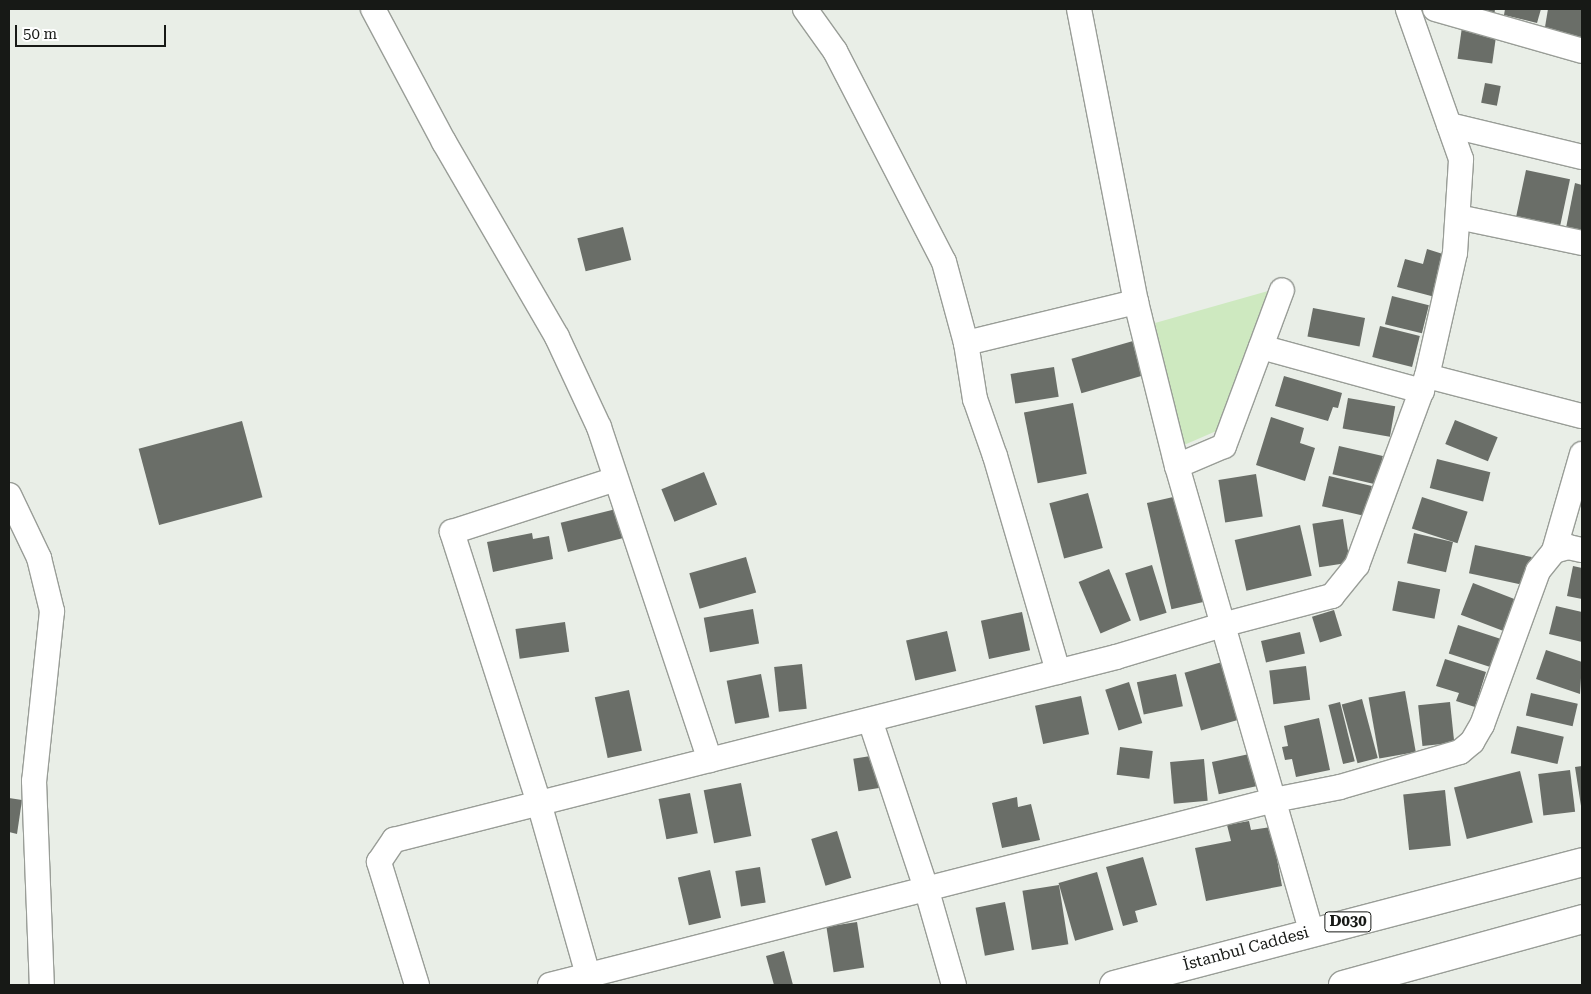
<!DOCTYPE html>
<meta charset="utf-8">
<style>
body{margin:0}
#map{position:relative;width:1591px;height:994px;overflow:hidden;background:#e9eee7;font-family:"Roboto Serif",serif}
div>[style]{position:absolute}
.green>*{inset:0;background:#cee9c0}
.building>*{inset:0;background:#6a6e68;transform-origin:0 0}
.roads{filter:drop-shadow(1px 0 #999d97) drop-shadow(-1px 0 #999d97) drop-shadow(0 1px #999d97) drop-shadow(0 -1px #999d97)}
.street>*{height:24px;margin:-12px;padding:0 12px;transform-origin:12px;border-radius:12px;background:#fff}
.primary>*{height:28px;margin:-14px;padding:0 14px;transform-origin:14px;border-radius:14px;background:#fff}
span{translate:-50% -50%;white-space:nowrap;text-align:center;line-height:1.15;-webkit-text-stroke:4px #fff;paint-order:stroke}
.shield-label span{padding:1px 4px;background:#fff;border:1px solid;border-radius:4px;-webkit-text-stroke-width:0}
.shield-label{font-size:15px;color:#171916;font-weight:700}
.street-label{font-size:16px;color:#171916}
.frame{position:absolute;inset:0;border:10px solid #171916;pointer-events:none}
.scale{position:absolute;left:15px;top:25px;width:151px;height:22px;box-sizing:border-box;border:2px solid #171916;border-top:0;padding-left:6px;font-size:15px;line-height:18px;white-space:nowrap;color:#171916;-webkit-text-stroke:4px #fff;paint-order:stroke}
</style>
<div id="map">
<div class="green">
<div style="clip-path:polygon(1268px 291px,1221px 429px,1184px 445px,1155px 323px)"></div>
</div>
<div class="building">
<div style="clip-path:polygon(1460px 9px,1495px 9px,1494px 18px)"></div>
<div style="clip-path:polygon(1505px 9px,1541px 9px,1537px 23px,1504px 15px)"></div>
<div style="clip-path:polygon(1548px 9px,1582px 9px,1582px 39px,1544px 33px)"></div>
<div style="left:1462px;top:27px;width:35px;height:32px;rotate:8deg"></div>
<div style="left:1485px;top:83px;width:16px;height:20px;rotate:11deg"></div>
<div style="left:1526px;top:170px;width:45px;height:51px;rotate:12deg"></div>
<div style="clip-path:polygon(1575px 183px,1582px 185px,1582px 236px,1565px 233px)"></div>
<div style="left:623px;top:227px;width:34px;height:47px;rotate:76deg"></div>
<div style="clip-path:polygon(1427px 249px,1446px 255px,1435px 297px,1397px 287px,1405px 259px,1423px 264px)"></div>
<div style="left:1392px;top:296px;width:38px;height:29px;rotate:14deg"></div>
<div style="left:1313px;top:308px;width:53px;height:29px;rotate:11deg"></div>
<div style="left:1380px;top:326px;width:41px;height:32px;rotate:14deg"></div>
<div style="left:1133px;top:341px;width:36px;height:64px;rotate:74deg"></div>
<div style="left:1054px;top:367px;width:30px;height:44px;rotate:81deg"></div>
<div style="clip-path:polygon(1284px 376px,1342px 393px,1338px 408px,1333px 407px,1328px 421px,1275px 406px)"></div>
<div style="left:1348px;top:398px;width:48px;height:31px;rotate:10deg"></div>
<div style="left:1073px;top:403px;width:72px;height:50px;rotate:79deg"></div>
<div style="clip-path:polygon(1271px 417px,1304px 428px,1300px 443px,1315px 448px,1305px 481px,1256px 465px)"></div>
<div style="left:1455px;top:420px;width:46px;height:26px;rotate:22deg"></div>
<div style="left:242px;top:421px;width:79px;height:107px;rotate:75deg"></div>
<div style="left:1339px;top:446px;width:45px;height:29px;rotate:13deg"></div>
<div style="left:1437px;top:459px;width:55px;height:30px;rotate:14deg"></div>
<div style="left:704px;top:472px;width:35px;height:46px;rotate:68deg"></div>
<div style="left:1256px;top:474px;width:43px;height:38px;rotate:81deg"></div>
<div style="left:1329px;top:476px;width:44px;height:31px;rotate:13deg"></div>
<div style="left:1088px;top:493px;width:57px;height:40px;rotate:75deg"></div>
<div style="left:1182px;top:495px;width:109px;height:36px;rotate:77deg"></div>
<div style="left:1422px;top:497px;width:48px;height:33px;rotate:18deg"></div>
<div style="left:616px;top:509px;width:30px;height:57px;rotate:76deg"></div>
<div style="left:1343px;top:519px;width:44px;height:31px;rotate:81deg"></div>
<div style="left:1300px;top:525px;width:52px;height:67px;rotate:77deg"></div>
<div style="clip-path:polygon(532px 533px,533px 539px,549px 536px,553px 559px,493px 572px,487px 542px)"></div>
<div style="left:1414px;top:533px;width:40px;height:31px;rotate:13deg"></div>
<div style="left:1475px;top:545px;width:58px;height:29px;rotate:12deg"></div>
<div style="left:746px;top:557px;width:37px;height:59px;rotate:74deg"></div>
<div style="left:1152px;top:565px;width:50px;height:28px;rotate:73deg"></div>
<div style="clip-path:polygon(1573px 566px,1582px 568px,1582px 599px,1567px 596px)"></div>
<div style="left:1109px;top:569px;width:56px;height:33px;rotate:67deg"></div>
<div style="left:1398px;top:581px;width:43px;height:30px;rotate:11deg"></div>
<div style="left:1473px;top:583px;width:45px;height:34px;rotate:21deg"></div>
<div style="clip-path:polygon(1556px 606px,1582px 612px,1582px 642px,1549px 634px)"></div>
<div style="left:753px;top:609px;width:35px;height:50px;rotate:80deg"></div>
<div style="left:1334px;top:610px;width:27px;height:23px;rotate:73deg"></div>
<div style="left:1022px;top:612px;width:39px;height:42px;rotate:78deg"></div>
<div style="left:565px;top:622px;width:30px;height:50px;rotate:82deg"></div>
<div style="left:1458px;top:625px;width:46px;height:30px;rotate:18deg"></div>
<div style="left:947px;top:631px;width:41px;height:42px;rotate:77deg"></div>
<div style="left:1300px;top:632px;width:22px;height:40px;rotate:77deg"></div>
<div style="clip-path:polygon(1546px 650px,1582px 662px,1580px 694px,1536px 679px)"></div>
<div style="clip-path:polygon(1445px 659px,1486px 672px,1475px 707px,1456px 701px,1459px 693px,1436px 686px)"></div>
<div style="left:1222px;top:662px;width:60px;height:39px;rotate:74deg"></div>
<div style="left:802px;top:664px;width:45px;height:28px;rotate:84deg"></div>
<div style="left:1306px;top:666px;width:34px;height:37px;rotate:83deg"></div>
<div style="left:761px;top:674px;width:44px;height:35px;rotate:79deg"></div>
<div style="left:1176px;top:674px;width:33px;height:40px;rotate:78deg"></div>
<div style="left:1129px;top:682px;width:43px;height:25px;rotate:72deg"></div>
<div style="left:629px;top:690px;width:62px;height:35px;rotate:78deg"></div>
<div style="left:1405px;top:691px;width:62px;height:37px;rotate:80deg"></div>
<div style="left:1531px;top:693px;width:48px;height:23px;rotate:13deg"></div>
<div style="left:1081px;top:696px;width:39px;height:47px;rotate:78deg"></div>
<div style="left:1362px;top:699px;width:61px;height:21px;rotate:75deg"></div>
<div style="left:1340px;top:702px;width:61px;height:12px;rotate:76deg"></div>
<div style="left:1450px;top:702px;width:41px;height:32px;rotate:84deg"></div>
<div style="clip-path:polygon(1319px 718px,1330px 770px,1296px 777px,1292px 759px,1285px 760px,1282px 747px,1288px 746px,1284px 726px)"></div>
<div style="left:1517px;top:726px;width:48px;height:28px;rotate:13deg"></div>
<div style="left:1120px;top:747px;width:33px;height:28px;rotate:7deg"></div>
<div style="left:1254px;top:753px;width:33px;height:43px;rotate:78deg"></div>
<div style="left:877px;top:755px;width:33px;height:24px;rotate:81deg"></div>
<div style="left:1204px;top:759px;width:42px;height:34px;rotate:85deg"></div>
<div style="clip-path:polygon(1582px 766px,1582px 806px,1581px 806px,1575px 767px)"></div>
<div style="left:1570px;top:770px;width:42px;height:32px;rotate:83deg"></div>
<div style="left:1520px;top:771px;width:53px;height:68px;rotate:76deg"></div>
<div style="left:741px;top:783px;width:54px;height:38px;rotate:79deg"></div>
<div style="left:1445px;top:790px;width:56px;height:42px;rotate:84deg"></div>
<div style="left:690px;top:793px;width:41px;height:32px;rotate:79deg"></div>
<div style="clip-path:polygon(1017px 797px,1018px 807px,1031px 804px,1040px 840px,1002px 848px,992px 803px)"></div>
<div style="clip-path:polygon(9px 798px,22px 800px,17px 834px,9px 832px)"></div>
<div style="clip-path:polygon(1249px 821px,1251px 830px,1271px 827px,1282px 886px,1206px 901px,1195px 848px,1231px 841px,1227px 825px)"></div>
<div style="left:837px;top:831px;width:49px;height:27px;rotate:73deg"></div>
<div style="clip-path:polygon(1143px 857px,1157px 905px,1135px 911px,1138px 922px,1123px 926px,1106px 867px)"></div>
<div style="left:760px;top:867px;width:36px;height:25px;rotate:81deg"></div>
<div style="left:710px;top:870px;width:49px;height:33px;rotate:77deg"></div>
<div style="left:1097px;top:872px;width:60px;height:40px;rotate:74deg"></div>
<div style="left:1059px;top:885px;width:60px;height:37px;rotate:81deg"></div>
<div style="left:1005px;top:902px;width:49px;height:30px;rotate:79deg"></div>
<div style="left:857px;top:922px;width:46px;height:31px;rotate:81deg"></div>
<div style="clip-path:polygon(784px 951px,793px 985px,774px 985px,766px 956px)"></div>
</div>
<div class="roads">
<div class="street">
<div style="left:373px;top:9px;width:151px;rotate:61.9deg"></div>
<div style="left:444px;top:142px;width:225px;rotate:59.9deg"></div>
<div style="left:557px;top:337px;width:99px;rotate:65deg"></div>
<div style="left:599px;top:427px;width:351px;rotate:71.6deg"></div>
<div style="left:805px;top:9px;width:52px;rotate:54.5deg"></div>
<div style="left:835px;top:51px;width:237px;rotate:62.7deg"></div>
<div style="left:944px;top:262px;width:84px;rotate:74.8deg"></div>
<div style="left:966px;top:343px;width:57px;rotate:80.9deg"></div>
<div style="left:975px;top:399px;width:60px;rotate:70.7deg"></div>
<div style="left:995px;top:456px;width:225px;rotate:73.7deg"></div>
<div style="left:1079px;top:9px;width:298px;rotate:79deg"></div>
<div style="left:1136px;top:302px;width:169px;rotate:76deg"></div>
<div style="left:1177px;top:466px;width:484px;rotate:73.9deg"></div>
<div style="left:1435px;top:9px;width:153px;rotate:15.9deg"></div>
<div style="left:1449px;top:125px;width:137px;rotate:13.5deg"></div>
<div style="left:1458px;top:217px;width:127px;rotate:11.8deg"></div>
<div style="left:966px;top:343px;width:175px;rotate:-13.6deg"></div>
<div style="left:1261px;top:347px;width:167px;rotate:15.3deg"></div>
<div style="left:1427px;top:376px;width:160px;rotate:14.5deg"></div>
<div style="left:1177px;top:466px;width:51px;rotate:-23.1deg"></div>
<div style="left:1224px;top:446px;width:166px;rotate:-69.6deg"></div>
<div style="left:9px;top:495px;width:70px;rotate:64.5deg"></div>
<div style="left:39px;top:558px;width:55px;rotate:76.2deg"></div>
<div style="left:52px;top:611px;width:171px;rotate:96deg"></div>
<div style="left:34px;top:781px;width:204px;rotate:87.8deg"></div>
<div style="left:1554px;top:551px;width:101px;rotate:-73.9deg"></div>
<div style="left:870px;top:720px;width:180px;rotate:71.6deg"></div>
<div style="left:927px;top:891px;width:98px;rotate:74deg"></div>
<div style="left:588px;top:975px;width:179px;rotate:-105.9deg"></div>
<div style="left:539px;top:803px;width:285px;rotate:-107.8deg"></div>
<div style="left:452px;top:532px;width:172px;rotate:-17.9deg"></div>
<div style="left:417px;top:985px;width:129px;rotate:-107.2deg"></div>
<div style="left:379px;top:862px;width:27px;rotate:-56deg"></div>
<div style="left:394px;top:840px;width:745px;rotate:-14.22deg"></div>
<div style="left:1116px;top:657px;width:111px;rotate:-16.8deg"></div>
<div style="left:1222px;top:625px;width:114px;rotate:-14.8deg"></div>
<div style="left:1332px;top:596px;width:40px;rotate:-51deg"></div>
<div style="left:1357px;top:565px;width:202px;rotate:-69.7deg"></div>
<div style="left:1427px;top:376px;width:126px;rotate:-77.2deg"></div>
<div style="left:1455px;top:253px;width:94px;rotate:-86.3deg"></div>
<div style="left:1461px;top:159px;width:159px;rotate:-109.5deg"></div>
<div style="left:550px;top:985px;width:747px;rotate:-14.33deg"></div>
<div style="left:1274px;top:800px;width:67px;rotate:-11.1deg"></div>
<div style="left:1340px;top:787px;width:125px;rotate:-16.3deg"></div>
<div style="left:1460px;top:752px;width:16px;rotate:-40deg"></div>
<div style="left:1472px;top:742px;width:20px;rotate:-60deg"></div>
<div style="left:1482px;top:725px;width:164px;rotate:-70deg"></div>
<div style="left:1538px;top:571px;width:26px;rotate:-51deg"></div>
<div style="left:1554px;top:551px;width:15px;rotate:-16deg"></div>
<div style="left:1568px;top:547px;width:14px;rotate:12deg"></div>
</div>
<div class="primary">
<div style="left:1114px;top:985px;width:484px;rotate:-14.7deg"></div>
<div style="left:1343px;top:985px;width:248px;rotate:-15.4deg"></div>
</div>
</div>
<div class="shield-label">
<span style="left:1348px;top:922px">D030</span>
</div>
<div class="street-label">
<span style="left:1246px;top:949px;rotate:-15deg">İstanbul Caddesi</span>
</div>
<div class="frame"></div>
<div class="scale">50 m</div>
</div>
